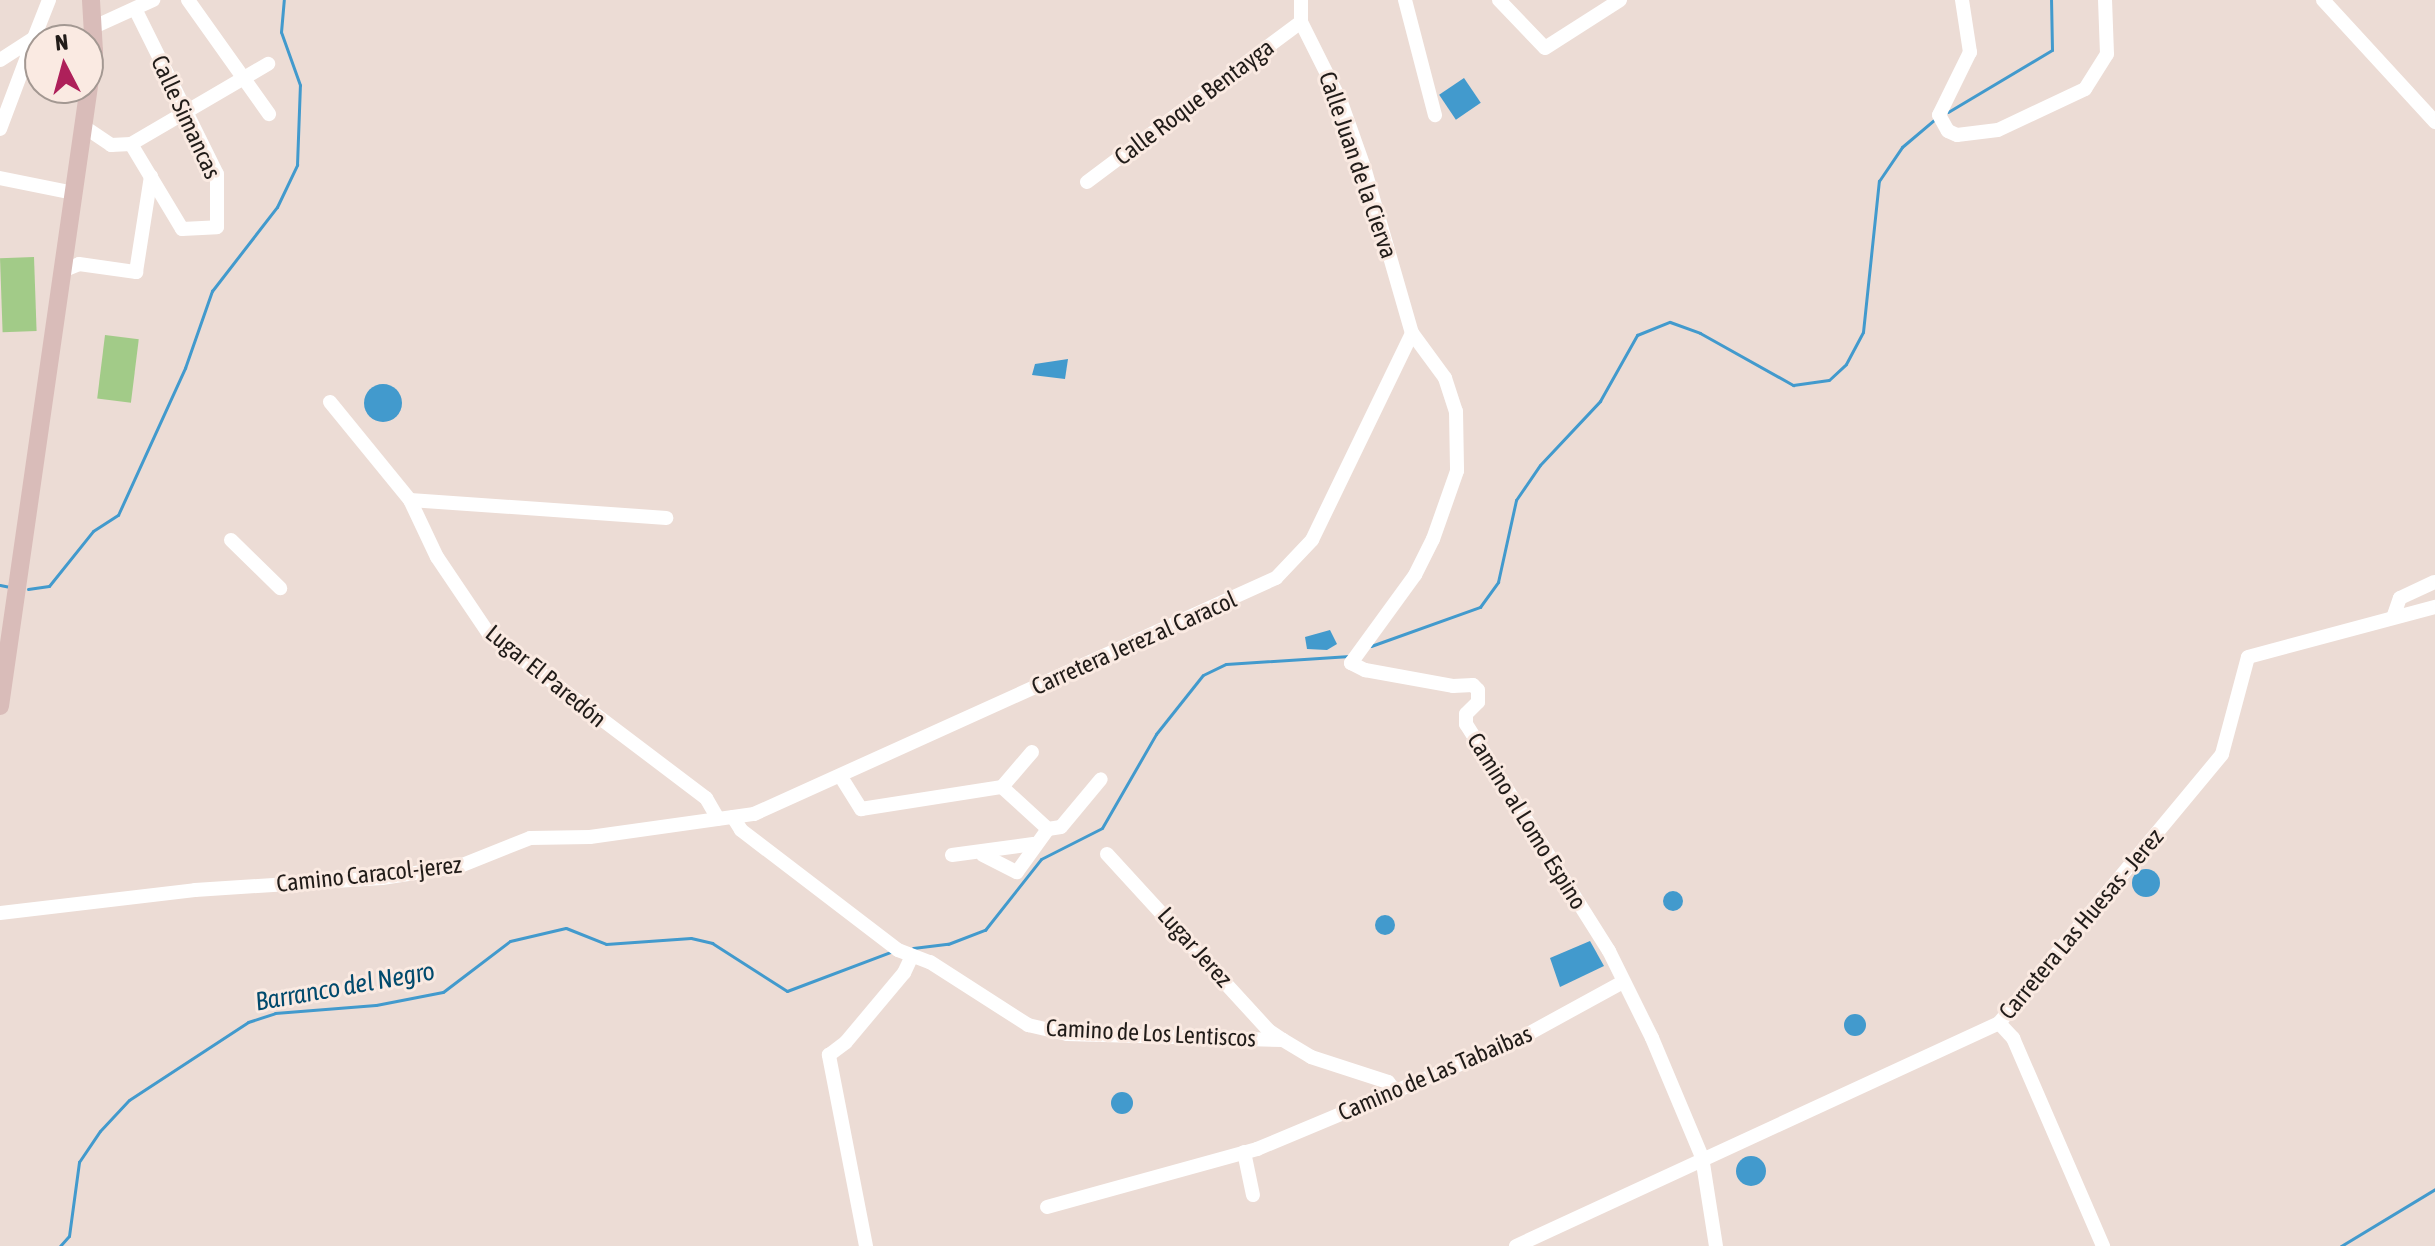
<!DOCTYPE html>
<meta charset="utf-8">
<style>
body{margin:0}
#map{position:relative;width:2435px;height:1246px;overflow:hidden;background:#ecdcd5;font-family:"Asap Condensed",sans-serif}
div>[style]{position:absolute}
.green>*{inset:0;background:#a2cb88;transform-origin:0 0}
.water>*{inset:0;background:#429acd;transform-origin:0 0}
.round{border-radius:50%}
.stream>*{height:3px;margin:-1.5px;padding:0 1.5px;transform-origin:1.5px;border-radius:1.5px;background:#429acd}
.minor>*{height:14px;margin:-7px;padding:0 7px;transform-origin:7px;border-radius:7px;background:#fff}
.major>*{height:18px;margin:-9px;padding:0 9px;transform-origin:9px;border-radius:9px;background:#d9bcb9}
span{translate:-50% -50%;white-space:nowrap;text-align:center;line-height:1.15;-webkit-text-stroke:6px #faeae2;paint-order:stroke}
.street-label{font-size:24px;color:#211c19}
.water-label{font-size:26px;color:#004a6d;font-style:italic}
.north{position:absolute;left:24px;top:24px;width:80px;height:80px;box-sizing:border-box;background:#faeae2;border:2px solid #a39892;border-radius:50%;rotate:354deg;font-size:22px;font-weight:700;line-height:32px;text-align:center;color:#211c19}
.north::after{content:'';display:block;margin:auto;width:28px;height:36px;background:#ae205a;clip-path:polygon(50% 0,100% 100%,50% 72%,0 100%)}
</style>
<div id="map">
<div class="green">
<div style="left:34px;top:257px;width:74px;height:34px;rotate:88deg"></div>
<div style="left:105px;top:335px;width:34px;height:64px;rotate:7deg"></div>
</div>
<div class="water">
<div style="left:1464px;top:78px;width:30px;height:30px;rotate:56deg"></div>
<div style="clip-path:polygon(1068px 359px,1065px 379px,1032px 375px,1035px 364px)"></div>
<div class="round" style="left:364px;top:384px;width:38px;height:38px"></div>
<div style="clip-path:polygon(1330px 630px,1337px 644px,1327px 650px,1307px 649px,1305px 637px)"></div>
<div class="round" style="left:2132px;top:869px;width:28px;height:28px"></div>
<div class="round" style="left:1663px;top:891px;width:20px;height:20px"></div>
<div class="round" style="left:1375px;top:915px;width:20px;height:20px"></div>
<div style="clip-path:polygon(1590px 941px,1604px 966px,1560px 987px,1550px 958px)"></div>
<div class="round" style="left:1844px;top:1014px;width:22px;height:22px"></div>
<div class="round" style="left:1111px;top:1092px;width:22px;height:22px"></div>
<div class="round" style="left:1736px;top:1156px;width:30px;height:30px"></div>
</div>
<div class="stream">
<div style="left:1948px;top:112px;width:121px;rotate:-30.8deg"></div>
<div style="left:2052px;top:50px;width:50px;rotate:-91.1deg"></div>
<div style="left:0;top:585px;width:10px;rotate:11deg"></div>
<div style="left:28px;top:589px;width:21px;rotate:-8deg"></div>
<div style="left:49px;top:586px;width:70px;rotate:-51.3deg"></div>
<div style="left:93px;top:531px;width:30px;rotate:-33deg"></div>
<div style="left:118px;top:515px;width:162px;rotate:-65.5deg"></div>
<div style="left:185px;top:368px;width:82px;rotate:-70.7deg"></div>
<div style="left:212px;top:291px;width:106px;rotate:-52.3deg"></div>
<div style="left:277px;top:207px;width:47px;rotate:-64.5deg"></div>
<div style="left:297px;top:165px;width:80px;rotate:-87.9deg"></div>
<div style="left:300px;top:85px;width:56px;rotate:-109.7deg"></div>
<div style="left:281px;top:32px;width:32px;rotate:-85deg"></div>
<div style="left:1371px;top:646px;width:116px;rotate:-19.7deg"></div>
<div style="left:1480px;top:607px;width:31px;rotate:-54deg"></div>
<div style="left:1498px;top:582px;width:84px;rotate:-77.6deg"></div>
<div style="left:1516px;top:500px;width:42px;rotate:-55.6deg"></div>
<div style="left:1540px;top:465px;width:88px;rotate:-46.8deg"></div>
<div style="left:1600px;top:401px;width:76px;rotate:-60.7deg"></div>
<div style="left:1637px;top:335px;width:35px;rotate:-22deg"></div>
<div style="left:1670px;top:322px;width:32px;rotate:20deg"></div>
<div style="left:1700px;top:333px;width:107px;rotate:29.2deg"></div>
<div style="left:1793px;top:385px;width:36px;rotate:-8deg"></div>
<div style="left:1829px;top:380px;width:23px;rotate:-43deg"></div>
<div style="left:1846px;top:364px;width:36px;rotate:-62deg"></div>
<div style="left:1863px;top:332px;width:152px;rotate:-84deg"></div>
<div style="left:1879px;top:181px;width:41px;rotate:-55.9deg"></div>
<div style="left:1902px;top:147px;width:42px;rotate:-40.2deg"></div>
<div style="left:913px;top:948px;width:35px;rotate:-7deg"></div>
<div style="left:948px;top:944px;width:40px;rotate:-21deg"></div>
<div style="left:985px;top:930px;width:90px;rotate:-51.7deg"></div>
<div style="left:1041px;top:859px;width:68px;rotate:-26.9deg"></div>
<div style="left:1102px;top:828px;width:108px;rotate:-60.1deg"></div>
<div style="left:1156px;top:734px;width:75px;rotate:-51.5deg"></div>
<div style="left:1203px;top:675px;width:25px;rotate:-26deg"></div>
<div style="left:1226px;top:664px;width:124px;rotate:-3.7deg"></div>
<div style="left:60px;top:1246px;width:13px;rotate:-48deg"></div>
<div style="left:69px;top:1236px;width:75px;rotate:-82.3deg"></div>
<div style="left:79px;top:1162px;width:37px;rotate:-56deg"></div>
<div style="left:100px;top:1131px;width:42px;rotate:-46.9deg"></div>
<div style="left:129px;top:1100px;width:142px;rotate:-33.2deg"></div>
<div style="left:248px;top:1022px;width:28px;rotate:-18deg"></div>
<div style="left:275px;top:1013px;width:101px;rotate:-4.5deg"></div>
<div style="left:376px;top:1005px;width:68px;rotate:-11deg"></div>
<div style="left:443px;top:992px;width:84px;rotate:-37.3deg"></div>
<div style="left:510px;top:941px;width:57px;rotate:-13.1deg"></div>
<div style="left:566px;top:928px;width:43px;rotate:21.8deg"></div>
<div style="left:606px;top:944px;width:85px;rotate:-4deg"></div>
<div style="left:691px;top:938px;width:22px;rotate:13deg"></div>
<div style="left:712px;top:943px;width:89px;rotate:32.6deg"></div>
<div style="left:787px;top:991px;width:113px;rotate:-20.7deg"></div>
<div style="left:2341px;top:1246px;width:110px;rotate:-31.2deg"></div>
</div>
<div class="minor">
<div style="left:188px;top:0;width:140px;rotate:54.6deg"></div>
<div style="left:1301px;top:0;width:22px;rotate:90deg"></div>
<div style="left:1301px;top:22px;width:89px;rotate:63.4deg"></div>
<div style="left:1341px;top:102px;width:69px;rotate:70.5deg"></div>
<div style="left:1364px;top:167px;width:173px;rotate:73.9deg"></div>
<div style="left:1412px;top:333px;width:56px;rotate:53.7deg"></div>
<div style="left:1445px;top:378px;width:35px;rotate:72deg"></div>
<div style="left:1456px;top:411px;width:60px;rotate:89deg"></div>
<div style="left:1457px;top:471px;width:72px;rotate:109.4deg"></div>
<div style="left:1433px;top:539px;width:40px;rotate:116.6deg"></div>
<div style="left:1415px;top:575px;width:109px;rotate:126deg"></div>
<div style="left:1351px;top:663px;width:16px;rotate:27deg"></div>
<div style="left:1365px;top:670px;width:89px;rotate:10.3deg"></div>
<div style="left:1453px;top:686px;width:20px;rotate:-3deg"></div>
<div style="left:1473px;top:685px;width:7px;rotate:45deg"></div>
<div style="left:1478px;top:690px;width:12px;rotate:90deg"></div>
<div style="left:1478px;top:702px;width:17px;rotate:135deg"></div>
<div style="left:1466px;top:714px;width:10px;rotate:90deg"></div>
<div style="left:1466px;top:724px;width:268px;rotate:57.8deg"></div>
<div style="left:1609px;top:951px;width:97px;rotate:63.7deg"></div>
<div style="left:1652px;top:1038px;width:129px;rotate:67.2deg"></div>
<div style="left:1702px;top:1157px;width:90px;rotate:81.1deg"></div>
<div style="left:1405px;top:0;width:119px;rotate:75.4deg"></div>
<div style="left:1499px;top:0;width:66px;rotate:46.2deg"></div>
<div style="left:1545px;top:48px;width:89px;rotate:-32.6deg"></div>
<div style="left:1962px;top:0;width:53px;rotate:81.3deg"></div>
<div style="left:1970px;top:52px;width:70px;rotate:116.2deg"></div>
<div style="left:1939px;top:115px;width:18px;rotate:61deg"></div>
<div style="left:1948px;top:131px;width:10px;rotate:24deg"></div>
<div style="left:1957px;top:135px;width:41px;rotate:-7deg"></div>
<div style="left:1998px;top:130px;width:96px;rotate:-25.2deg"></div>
<div style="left:2085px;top:89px;width:41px;rotate:-57.8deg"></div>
<div style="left:2107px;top:54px;width:54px;rotate:-92.1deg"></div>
<div style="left:2323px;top:0;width:166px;rotate:47.4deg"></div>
<div style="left:96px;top:26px;width:63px;rotate:-24.5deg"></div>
<div style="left:0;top:60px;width:40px;rotate:-32.9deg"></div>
<div style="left:34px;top:38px;width:41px;rotate:-68.5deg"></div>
<div style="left:83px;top:126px;width:34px;rotate:34deg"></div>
<div style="left:111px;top:145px;width:20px;rotate:-3deg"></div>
<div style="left:131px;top:144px;width:159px;rotate:-30.3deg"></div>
<div style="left:0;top:129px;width:77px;rotate:-69.4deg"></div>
<div style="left:27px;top:57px;width:12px;rotate:-95deg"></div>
<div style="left:131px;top:144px;width:99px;rotate:59deg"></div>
<div style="left:182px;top:229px;width:35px;rotate:-3deg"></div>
<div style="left:217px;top:227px;width:53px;rotate:-90deg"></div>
<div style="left:217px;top:174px;width:182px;rotate:-116.4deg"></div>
<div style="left:0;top:178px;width:76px;rotate:11.5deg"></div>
<div style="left:1087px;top:182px;width:267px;rotate:-36.8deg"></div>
<div style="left:62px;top:271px;width:18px;rotate:-22deg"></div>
<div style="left:79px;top:264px;width:58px;rotate:8deg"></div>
<div style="left:136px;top:272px;width:97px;rotate:-81.1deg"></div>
<div style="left:330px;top:402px;width:127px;rotate:50.8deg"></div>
<div style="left:410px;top:500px;width:63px;rotate:64.7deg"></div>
<div style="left:437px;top:557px;width:93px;rotate:56deg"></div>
<div style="left:489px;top:634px;width:272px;rotate:37.1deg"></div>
<div style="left:706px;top:798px;width:24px;rotate:60deg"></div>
<div style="left:410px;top:500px;width:257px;rotate:4deg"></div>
<div style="left:231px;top:540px;width:69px;rotate:44.4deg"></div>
<div style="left:2394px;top:615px;width:18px;rotate:-71deg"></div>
<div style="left:2400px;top:598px;width:38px;rotate:-25deg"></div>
<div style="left:841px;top:777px;width:38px;rotate:58deg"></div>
<div style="left:861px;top:809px;width:143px;rotate:-8.9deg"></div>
<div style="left:1002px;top:787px;width:46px;rotate:-49.4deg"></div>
<div style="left:1002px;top:787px;width:62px;rotate:42.4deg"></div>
<div style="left:1048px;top:829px;width:13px;rotate:-9deg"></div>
<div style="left:1061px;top:827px;width:62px;rotate:-50.2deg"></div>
<div style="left:733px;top:817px;width:15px;rotate:58deg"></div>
<div style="left:741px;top:830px;width:198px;rotate:37.4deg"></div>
<div style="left:898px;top:950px;width:34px;rotate:21deg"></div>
<div style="left:930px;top:962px;width:117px;rotate:32.7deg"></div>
<div style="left:1028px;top:1025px;width:40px;rotate:13deg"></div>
<div style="left:1067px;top:1034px;width:216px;rotate:1.6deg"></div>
<div style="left:1283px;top:1040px;width:33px;rotate:31deg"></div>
<div style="left:1311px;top:1057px;width:81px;rotate:18deg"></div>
<div style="left:1388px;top:1082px;width:13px;rotate:51deg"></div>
<div style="left:1107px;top:854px;width:239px;rotate:47.5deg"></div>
<div style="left:1268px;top:1030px;width:18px;rotate:34deg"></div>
<div style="left:952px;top:855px;width:82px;rotate:-7.7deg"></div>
<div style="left:983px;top:855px;width:38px;rotate:27deg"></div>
<div style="left:1017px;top:872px;width:53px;rotate:-54.2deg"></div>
<div style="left:0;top:913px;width:196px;rotate:-6.7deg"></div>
<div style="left:195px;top:890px;width:187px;rotate:-3.7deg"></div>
<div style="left:382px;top:878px;width:79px;rotate:-8.7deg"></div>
<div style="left:460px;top:866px;width:75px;rotate:-21.8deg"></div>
<div style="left:530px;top:838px;width:60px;rotate:-1deg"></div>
<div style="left:590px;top:837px;width:166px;rotate:-8deg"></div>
<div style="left:754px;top:814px;width:573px;rotate:-24.33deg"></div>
<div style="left:1276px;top:578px;width:52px;rotate:-46.5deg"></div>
<div style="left:1312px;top:540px;width:230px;rotate:-64.2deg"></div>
<div style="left:1999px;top:1023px;width:21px;rotate:47deg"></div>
<div style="left:2013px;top:1038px;width:227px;rotate:66.6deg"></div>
<div style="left:1244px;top:1152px;width:44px;rotate:78.2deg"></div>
<div style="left:1047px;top:1207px;width:218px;rotate:-15.4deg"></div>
<div style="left:1257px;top:1149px;width:282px;rotate:-22.7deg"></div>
<div style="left:1517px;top:1040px;width:119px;rotate:-28.7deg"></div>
<div style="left:866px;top:1246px;width:195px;rotate:-101deg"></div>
<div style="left:829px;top:1055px;width:21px;rotate:-37deg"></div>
<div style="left:846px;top:1042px;width:90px;rotate:-50deg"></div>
<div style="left:904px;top:973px;width:19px;rotate:-65deg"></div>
<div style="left:1516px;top:1246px;width:532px;rotate:-24.78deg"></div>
<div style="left:1999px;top:1023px;width:349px;rotate:-50.3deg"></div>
<div style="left:2222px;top:754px;width:100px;rotate:-75deg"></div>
<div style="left:2248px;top:657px;width:194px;rotate:-15deg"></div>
</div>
<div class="major">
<div style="left:0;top:706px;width:662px;rotate:-81.83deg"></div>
<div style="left:94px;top:51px;width:51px;rotate:-93.4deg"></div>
</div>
<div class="street-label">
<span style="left:1194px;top:102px;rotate:-37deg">Calle Roque Bentayga</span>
<span style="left:186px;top:117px;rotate:65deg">Calle Simancas</span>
<span style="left:1358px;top:165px;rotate:71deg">Calle Juan de la Cierva</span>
<span style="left:1134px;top:643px;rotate:-24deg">Carretera Jerez al Caracol</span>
<span style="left:546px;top:676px;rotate:39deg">Lugar El Paredón</span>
<span style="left:1527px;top:821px;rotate:58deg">Camino al Lomo Espino</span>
<span style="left:369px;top:874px;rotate:-6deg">Camino Caracol-jerez</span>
<span style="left:2081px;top:924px;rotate:-50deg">Carretera Las Huesas - Jerez</span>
<span style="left:1195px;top:947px;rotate:48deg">Lugar Jerez</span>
<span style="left:1151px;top:1033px;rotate:3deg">Camino de Los Lentiscos</span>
<span style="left:1435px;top:1073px;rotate:-23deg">Camino de Las Tabaibas</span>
</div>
<div class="water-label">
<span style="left:345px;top:987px;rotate:-10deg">Barranco del Negro</span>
</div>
<div class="north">N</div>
</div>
